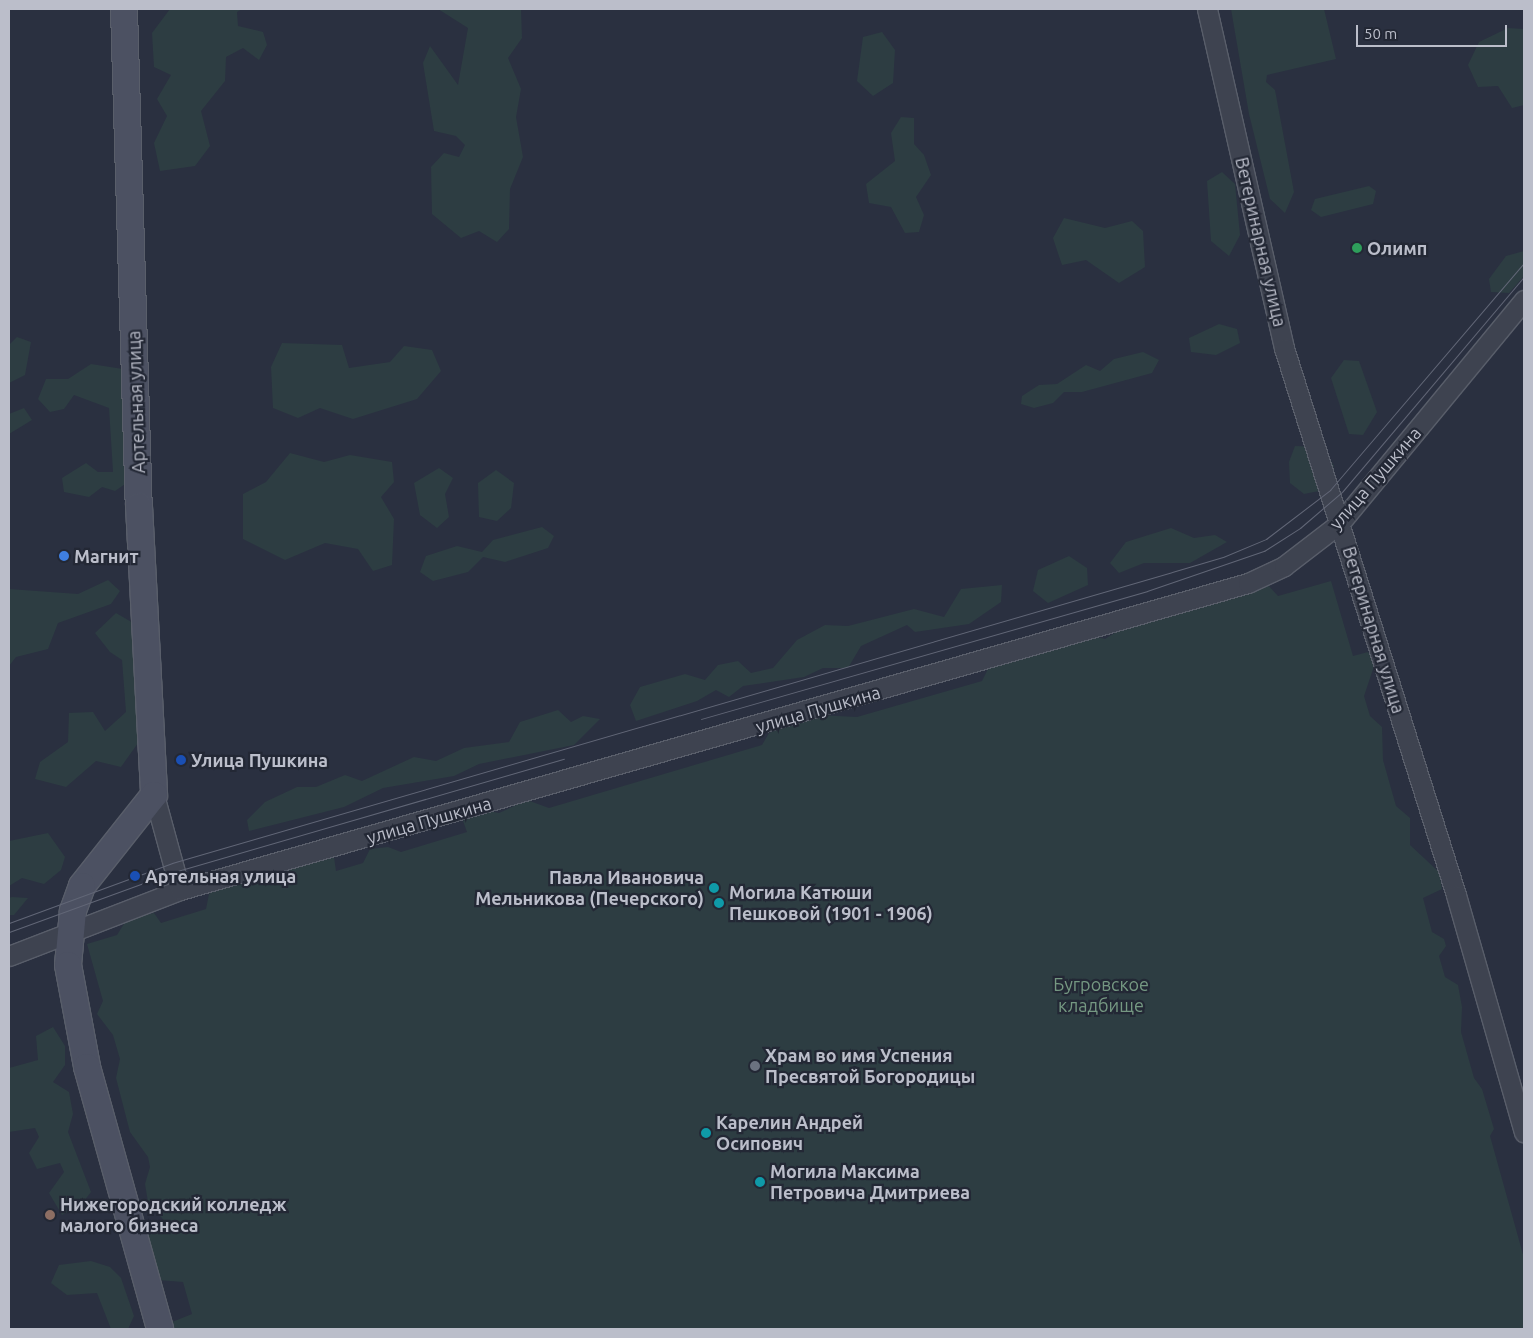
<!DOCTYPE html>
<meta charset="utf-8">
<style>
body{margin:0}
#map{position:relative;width:1533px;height:1338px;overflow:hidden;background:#2a3040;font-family:Ubuntu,sans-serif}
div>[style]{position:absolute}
.green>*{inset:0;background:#2d3d42}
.roads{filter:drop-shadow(1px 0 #595e6a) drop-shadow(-1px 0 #595e6a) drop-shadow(0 1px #595e6a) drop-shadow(0 -1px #595e6a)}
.street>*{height:19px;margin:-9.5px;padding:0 9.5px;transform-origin:9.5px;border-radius:9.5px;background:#3e4350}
.secondary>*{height:26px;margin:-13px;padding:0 13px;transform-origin:13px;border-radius:13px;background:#4c5162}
.tram>*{height:1px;margin:-0.5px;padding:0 0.5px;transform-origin:0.5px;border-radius:0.5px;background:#616676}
.dots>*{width:14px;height:14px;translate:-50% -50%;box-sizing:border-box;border:2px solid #232835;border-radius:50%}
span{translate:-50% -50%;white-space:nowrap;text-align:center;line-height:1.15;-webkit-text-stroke:4.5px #232835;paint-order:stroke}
.street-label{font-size:18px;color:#bbbeca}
.poi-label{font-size:18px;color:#bbbeca;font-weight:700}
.left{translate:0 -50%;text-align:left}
.right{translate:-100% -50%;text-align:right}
.park-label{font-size:18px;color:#759882}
.frame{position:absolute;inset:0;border:10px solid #bbbeca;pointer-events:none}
.scale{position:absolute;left:1356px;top:25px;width:151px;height:22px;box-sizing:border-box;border:2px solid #bbbeca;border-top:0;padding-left:6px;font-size:15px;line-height:18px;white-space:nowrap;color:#bbbeca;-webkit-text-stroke:4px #232835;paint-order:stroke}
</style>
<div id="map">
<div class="green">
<div style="clip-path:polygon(170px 9px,242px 9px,237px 12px,238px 26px,263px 32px,267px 45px,259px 60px,243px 48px,226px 57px,225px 81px,201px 111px,210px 146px,195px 166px,160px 171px,154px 143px,167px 116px,157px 99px,171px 75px,154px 67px,152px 33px)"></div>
<div style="clip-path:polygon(438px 9px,521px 9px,522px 38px,508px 58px,521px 89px,516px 117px,523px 157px,510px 189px,509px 229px,497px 242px,479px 231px,461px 238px,432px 214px,431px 167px,444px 153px,459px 157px,465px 145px,456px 136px,434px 131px,423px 63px,430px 46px,458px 85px,468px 28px)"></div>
<div style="clip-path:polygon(1231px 9px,1324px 9px,1336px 59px,1267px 75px,1266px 82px,1275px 90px,1294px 192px,1285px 213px,1270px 199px,1249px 114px)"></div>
<div style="clip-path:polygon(1508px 28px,1524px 29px,1524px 105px,1512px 108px,1498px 86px,1478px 87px,1468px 65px,1479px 42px)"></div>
<div style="clip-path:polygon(882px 32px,895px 50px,893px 83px,873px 96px,857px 81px,863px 37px)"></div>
<div style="clip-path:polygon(901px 117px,914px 118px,914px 144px,924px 155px,931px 175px,916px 197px,924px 215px,919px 232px,905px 233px,891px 207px,869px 203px,866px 184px,895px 161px,891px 133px)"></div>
<div style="clip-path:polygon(1222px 172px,1235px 184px,1240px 235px,1229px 256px,1211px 241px,1207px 181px)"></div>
<div style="clip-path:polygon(1369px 186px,1376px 191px,1373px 204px,1321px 217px,1311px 210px,1315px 199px)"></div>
<div style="clip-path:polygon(1064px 218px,1105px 228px,1132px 221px,1143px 231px,1145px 267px,1119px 283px,1086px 260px,1062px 265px,1053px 238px)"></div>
<div style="clip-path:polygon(1524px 251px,1524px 276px,1509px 293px,1491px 292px,1489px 279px,1506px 256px)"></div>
<div style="clip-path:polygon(1219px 324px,1237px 329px,1240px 343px,1216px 355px,1191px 352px,1189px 338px)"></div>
<div style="clip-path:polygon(17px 337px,31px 342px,25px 375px,9px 383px,9px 345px)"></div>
<div style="clip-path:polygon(282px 343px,342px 345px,349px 368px,390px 362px,404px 346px,432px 350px,441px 371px,417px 399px,353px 419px,320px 408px,298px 418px,273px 408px,271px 367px)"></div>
<div style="clip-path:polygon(1143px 352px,1159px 360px,1152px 373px,1082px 392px,1064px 392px,1053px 403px,1034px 408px,1021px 404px,1022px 396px,1039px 385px,1057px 384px,1086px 365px,1100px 371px,1114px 359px)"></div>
<div style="clip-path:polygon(1344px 360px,1359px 361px,1377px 412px,1363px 435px,1349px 434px,1331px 378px)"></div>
<div style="clip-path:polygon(91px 364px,123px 369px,142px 435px,124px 448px,131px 464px,131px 480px,115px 491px,102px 487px,89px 497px,64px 492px,62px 478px,86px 463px,98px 472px,113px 472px,109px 408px,74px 395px,64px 409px,50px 412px,38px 399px,46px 379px,68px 379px)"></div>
<div style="clip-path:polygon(24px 408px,32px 420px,9px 434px,9px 414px)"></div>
<div style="clip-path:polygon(1295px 446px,1323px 447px,1334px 466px,1324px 490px,1304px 494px,1290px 483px,1289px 462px)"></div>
<div style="clip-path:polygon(290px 453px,324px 462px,350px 455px,392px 462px,394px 482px,381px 497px,394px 519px,392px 565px,373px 571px,358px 549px,325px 543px,285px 560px,243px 539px,243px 494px,266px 482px)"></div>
<div style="clip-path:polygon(439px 468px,453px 478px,445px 494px,449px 517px,437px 528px,420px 515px,414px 483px)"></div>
<div style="clip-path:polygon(496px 470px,514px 483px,511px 508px,497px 521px,479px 517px,478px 483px)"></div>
<div style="clip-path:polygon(542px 527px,554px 536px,548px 548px,505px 562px,483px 557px,468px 572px,433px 581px,420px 572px,426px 556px,457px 546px,482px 552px,493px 540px)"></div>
<div style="clip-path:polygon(1171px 528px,1194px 538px,1215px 535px,1227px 542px,1190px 563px,1144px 563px,1119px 573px,1110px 563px,1126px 542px)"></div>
<div style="clip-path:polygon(1069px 556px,1087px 568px,1088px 585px,1048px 603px,1033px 591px,1038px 570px)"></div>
<div style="clip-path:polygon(108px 580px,120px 591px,111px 604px,58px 623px,48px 649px,16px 657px,9px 666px,9px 589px,78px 594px)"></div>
<div style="clip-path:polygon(1331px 581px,1353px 656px,1368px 652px,1375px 663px,1364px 696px,1370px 716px,1382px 727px,1383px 760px,1396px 806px,1410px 818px,1410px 845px,1439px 872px,1442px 889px,1423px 898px,1432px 932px,1444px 939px,1446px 946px,1439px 956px,1445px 977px,1458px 985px,1462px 1007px,1461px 1032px,1474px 1078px,1482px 1089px,1494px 1129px,1490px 1136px,1524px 1258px,1524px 1329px,169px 1329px,167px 1324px,192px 1314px,183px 1282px,158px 1280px,144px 1238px,167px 1224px,148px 1202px,145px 1184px,150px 1167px,148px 1157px,130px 1132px,116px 1078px,120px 1059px,113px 1035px,97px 1014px,103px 1001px,87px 944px,117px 935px,127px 919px,154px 913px,161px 923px,206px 909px,209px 894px,238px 875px,273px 876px,315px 851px,334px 857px,336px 871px,363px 863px,370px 849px,388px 847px,401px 852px,467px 832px,463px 821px,483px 810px,499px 813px,527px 800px,549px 808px,762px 745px,769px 733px,816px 715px,857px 717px,982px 681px,991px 663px,1086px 634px,1105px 639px,1129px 624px,1157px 614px,1186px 612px,1204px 600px,1268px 585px,1278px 596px)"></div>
<div style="clip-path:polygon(1002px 585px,1001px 602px,969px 624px,915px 632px,907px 625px,861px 646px,848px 668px,823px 668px,804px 677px,743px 686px,729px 697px,716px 690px,697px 701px,636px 721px,630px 705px,640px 687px,685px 674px,705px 680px,718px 665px,738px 661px,751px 673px,773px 668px,797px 640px,825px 625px,848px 626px,914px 609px,944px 617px,961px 589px)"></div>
<div style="clip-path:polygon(116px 613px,135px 624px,134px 659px,146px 695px,148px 729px,121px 767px,96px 761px,66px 787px,35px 779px,40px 762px,68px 742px,69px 713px,93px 712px,105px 731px,126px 712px,122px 660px,110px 652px,95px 633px)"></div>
<div style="clip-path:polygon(558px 710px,571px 722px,583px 716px,600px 719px,574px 745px,479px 764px,454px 776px,383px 788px,344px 807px,249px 831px,247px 820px,265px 802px,297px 787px,316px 787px,345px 775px,362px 781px,414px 757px,436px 761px,464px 748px,509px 742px,520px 722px)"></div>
<div style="clip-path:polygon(48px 833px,65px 857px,61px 870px,44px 884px,22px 878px,9px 886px,9px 841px)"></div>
<div style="clip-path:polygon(9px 898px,12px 897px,28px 898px,14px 915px,9px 915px)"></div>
<div style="clip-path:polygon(53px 1027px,65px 1046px,65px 1065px,53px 1082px,69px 1092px,73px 1114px,68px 1132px,91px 1192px,80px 1206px,62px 1215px,49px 1193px,64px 1172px,60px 1163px,37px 1169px,29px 1153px,39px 1137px,35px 1128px,9px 1132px,9px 1068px,38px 1060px,36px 1036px)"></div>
<div style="clip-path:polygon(91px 1261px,110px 1267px,121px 1278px,134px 1316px,128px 1329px,111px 1329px,97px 1293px,67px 1295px,51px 1283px,59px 1265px)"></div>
</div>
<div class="roads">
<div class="street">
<div style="left:1207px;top:9px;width:348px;rotate:77.2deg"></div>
<div style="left:1284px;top:348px;width:573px;rotate:72.54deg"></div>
<div style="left:1456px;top:895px;width:247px;rotate:74deg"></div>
<div style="left:154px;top:795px;width:98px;rotate:74.7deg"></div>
<div style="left:9px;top:956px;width:183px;rotate:-21.1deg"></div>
<div style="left:180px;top:890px;width:1111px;rotate:-16.04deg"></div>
<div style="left:1248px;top:583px;width:40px;rotate:-25deg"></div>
<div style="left:1284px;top:566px;width:71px;rotate:-37.5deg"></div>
<div style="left:1340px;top:523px;width:289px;rotate:-50.5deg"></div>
</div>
<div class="secondary">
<div style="left:124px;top:9px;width:497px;rotate:88.3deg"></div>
<div style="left:139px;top:506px;width:289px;rotate:87deg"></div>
<div style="left:154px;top:795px;width:116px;rotate:128.4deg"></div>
<div style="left:82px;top:886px;width:27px;rotate:110deg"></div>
<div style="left:73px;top:911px;width:54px;rotate:95.3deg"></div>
<div style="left:68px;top:965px;width:104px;rotate:79.4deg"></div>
<div style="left:87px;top:1067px;width:272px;rotate:74.4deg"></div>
</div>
</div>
<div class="tram">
<div style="left:701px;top:719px;width:464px;rotate:-16deg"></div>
<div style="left:1147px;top:591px;width:124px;rotate:-18.9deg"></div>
<div style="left:1264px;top:551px;width:43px;rotate:-32.6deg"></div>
<div style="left:1300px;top:528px;width:55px;rotate:-40.6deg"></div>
<div style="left:1342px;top:492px;width:282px;rotate:-49.8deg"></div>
<div style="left:9px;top:923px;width:174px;rotate:-20.2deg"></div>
<div style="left:172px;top:863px;width:1041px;rotate:-16.22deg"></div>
<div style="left:1172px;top:572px;width:53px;rotate:-16.4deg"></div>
<div style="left:1223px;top:557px;width:47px;rotate:-22.7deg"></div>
<div style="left:1266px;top:539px;width:81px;rotate:-37.4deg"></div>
<div style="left:1330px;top:490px;width:299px;rotate:-49.5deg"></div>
<div style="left:9px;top:932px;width:176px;rotate:-20deg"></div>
<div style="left:174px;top:872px;width:406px;rotate:-16.2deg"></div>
</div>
<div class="dots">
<div style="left:1357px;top:248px;background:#2e9e5b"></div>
<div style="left:64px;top:556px;background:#3f7fe0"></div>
<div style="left:181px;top:760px;background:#1a4fb4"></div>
<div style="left:135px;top:876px;background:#1a4fb4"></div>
<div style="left:714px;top:888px;background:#0f9aa8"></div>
<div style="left:719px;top:903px;background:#0f9aa8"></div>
<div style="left:755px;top:1066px;background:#6b7280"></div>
<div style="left:706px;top:1133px;background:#0f9aa8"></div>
<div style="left:760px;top:1182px;background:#0f9aa8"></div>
<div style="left:50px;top:1215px;background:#8d6e63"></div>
</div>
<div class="street-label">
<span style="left:1261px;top:242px;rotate:77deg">Ветеринарная улица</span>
<span style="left:136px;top:402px;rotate:-92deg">Артельная улица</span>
<span style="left:1375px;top:478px;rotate:-49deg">улица Пушкина</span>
<span style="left:1374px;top:630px;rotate:73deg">Ветеринарная улица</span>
<span style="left:818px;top:709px;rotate:-16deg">улица Пушкина</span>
<span style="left:429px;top:820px;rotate:-16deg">улица Пушкина</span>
</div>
<div class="poi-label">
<span class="left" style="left:1367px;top:248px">Олимп</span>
<span class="left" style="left:74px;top:556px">Магнит</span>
<span class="left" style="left:191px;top:760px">Улица Пушкина</span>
<span class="left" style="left:145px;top:876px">Артельная улица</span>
<span class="right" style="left:704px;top:888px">Павла Ивановича<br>Мельникова (Печерского)</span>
<span class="left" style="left:729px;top:903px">Могила Катюши<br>Пешковой (1901 - 1906)</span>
<span class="left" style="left:765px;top:1066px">Храм во имя Успения<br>Пресвятой Богородицы</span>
<span class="left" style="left:716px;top:1133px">Карелин Андрей<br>Осипович</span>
<span class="left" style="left:770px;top:1182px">Могила Максима<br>Петровича Дмитриева</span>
<span class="left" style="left:60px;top:1215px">Нижегородский колледж<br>малого бизнеса</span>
</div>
<div class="park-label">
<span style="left:1101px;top:995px">Бугровское<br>кладбище</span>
</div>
<div class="frame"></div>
<div class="scale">50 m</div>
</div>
